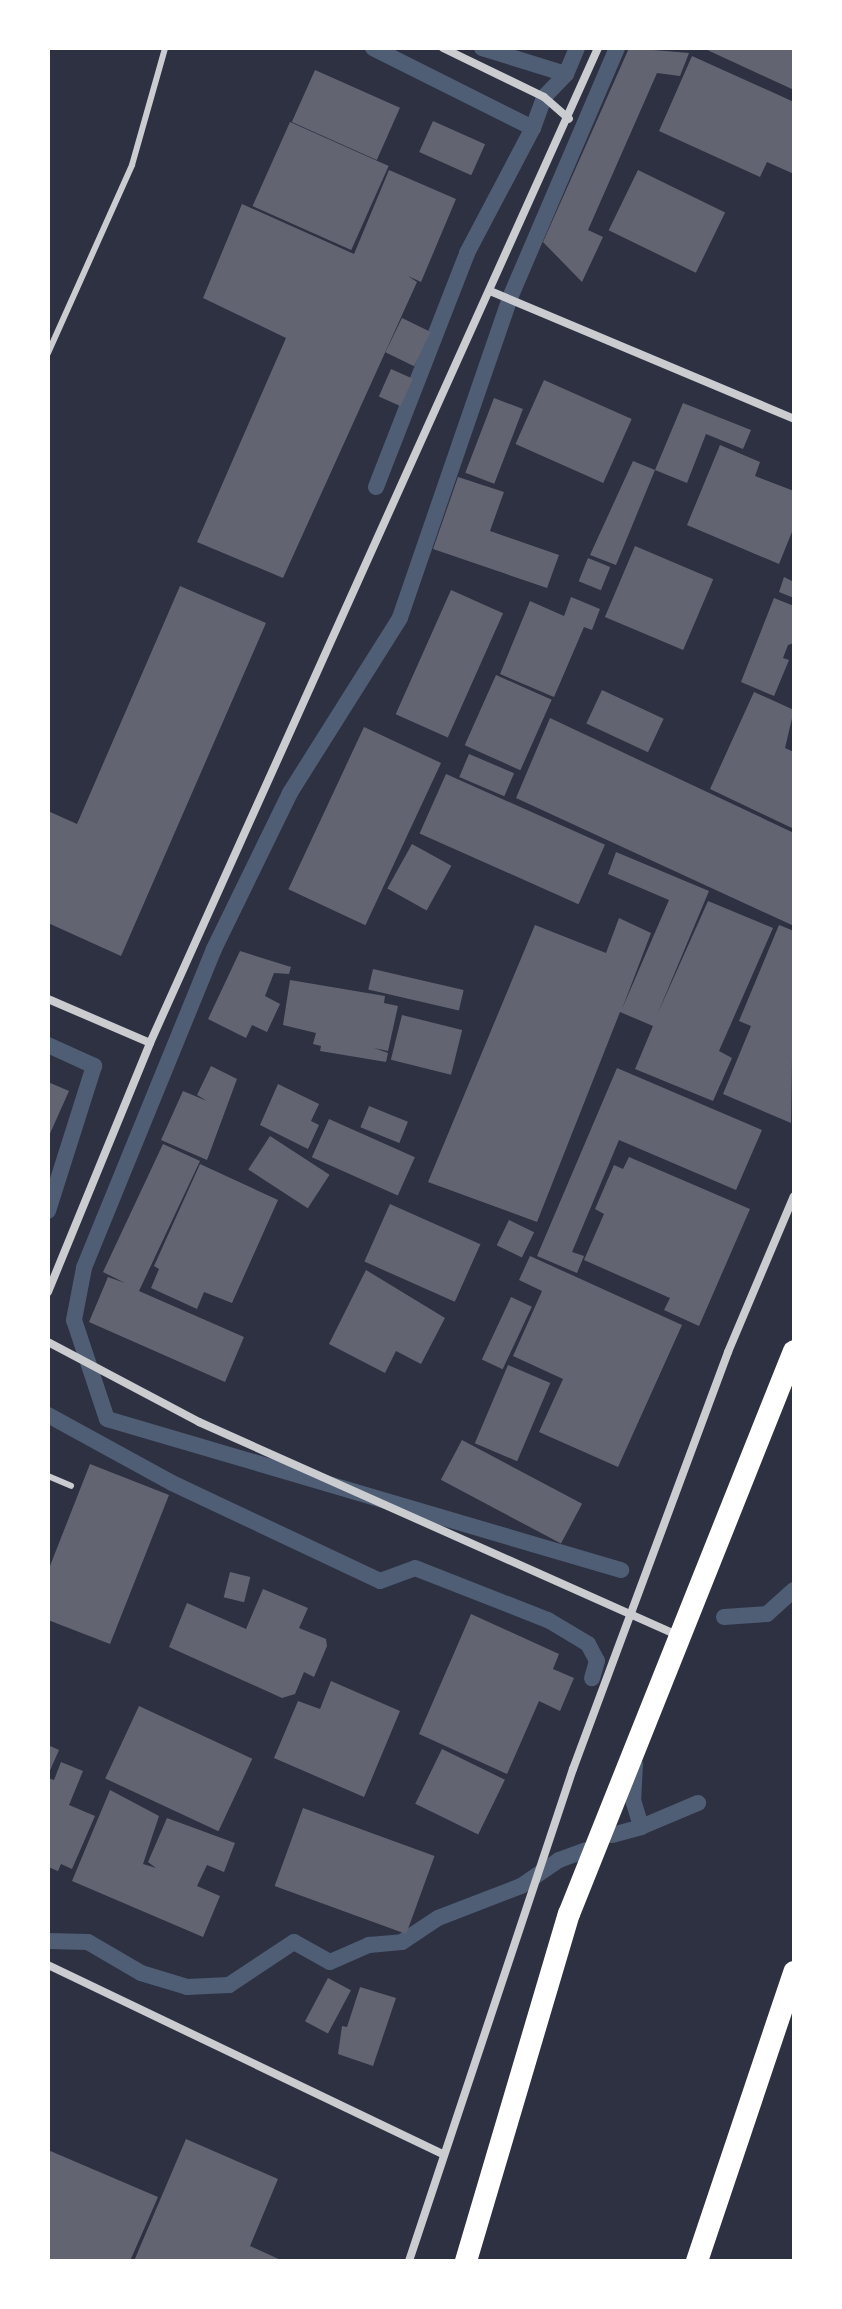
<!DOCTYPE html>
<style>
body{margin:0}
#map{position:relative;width:842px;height:2309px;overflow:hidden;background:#2d3142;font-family:"Open Sans",sans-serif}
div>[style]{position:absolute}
.stream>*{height:16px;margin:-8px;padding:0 8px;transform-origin:8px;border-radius:8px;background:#4f5d75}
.building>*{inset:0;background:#626471;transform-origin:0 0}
.service>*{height:6px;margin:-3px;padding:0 3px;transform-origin:3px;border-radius:3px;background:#caccd0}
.minor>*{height:8px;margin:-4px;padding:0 4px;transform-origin:4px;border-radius:4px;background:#caccd0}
.trunk>*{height:22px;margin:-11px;padding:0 11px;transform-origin:11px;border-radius:11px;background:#fff}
span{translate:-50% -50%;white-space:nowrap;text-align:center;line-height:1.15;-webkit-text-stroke:7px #fff;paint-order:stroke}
.frame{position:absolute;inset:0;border:50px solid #fff;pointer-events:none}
</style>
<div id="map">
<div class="stream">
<div style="left:373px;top:48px;width:179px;rotate:26.6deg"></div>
<div style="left:482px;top:48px;width:88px;rotate:17.2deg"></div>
<div style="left:617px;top:48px;width:272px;rotate:113.2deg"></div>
<div style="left:510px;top:298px;width:338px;rotate:109deg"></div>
<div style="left:400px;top:618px;width:207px;rotate:122.2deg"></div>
<div style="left:290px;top:793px;width:174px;rotate:116deg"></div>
<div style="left:214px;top:949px;width:344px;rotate:112.2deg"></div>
<div style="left:84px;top:1268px;width:53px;rotate:100.9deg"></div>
<div style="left:74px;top:1320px;width:104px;rotate:71.6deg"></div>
<div style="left:107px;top:1419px;width:536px;rotate:16.37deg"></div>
<div style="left:376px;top:487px;width:251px;rotate:-68.7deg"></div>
<div style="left:467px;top:253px;width:141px;rotate:-62.2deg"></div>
<div style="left:533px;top:128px;width:33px;rotate:-70deg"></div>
<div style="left:544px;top:97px;width:32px;rotate:-46deg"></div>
<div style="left:566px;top:74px;width:28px;rotate:-67deg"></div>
<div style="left:48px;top:1045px;width:51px;rotate:24.5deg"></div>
<div style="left:94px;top:1066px;width:152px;rotate:107.6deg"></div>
<div style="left:48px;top:1415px;width:141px;rotate:28.7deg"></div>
<div style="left:172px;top:1483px;width:230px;rotate:25.2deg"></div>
<div style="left:380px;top:1581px;width:37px;rotate:-20deg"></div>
<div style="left:415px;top:1568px;width:143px;rotate:21.4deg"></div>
<div style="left:548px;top:1620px;width:47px;rotate:31deg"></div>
<div style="left:588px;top:1644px;width:19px;rotate:62deg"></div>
<div style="left:597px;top:1661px;width:18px;rotate:106deg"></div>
<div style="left:724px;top:1617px;width:43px;rotate:-4deg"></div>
<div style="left:767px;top:1614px;width:36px;rotate:-42deg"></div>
<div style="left:635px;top:1764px;width:36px;rotate:93deg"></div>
<div style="left:633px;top:1800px;width:28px;rotate:73deg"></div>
<div style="left:641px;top:1827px;width:62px;rotate:-22.8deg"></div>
<div style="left:612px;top:1835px;width:30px;rotate:-15deg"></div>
<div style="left:48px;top:1941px;width:40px;rotate:1.4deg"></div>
<div style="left:88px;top:1942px;width:61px;rotate:30.3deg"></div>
<div style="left:141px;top:1973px;width:48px;rotate:16.9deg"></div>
<div style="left:187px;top:1987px;width:42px;rotate:-2.7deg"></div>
<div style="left:229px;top:1985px;width:78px;rotate:-33.5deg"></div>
<div style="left:294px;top:1942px;width:41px;rotate:29.1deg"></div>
<div style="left:330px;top:1962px;width:43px;rotate:-23.6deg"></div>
<div style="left:369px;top:1945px;width:33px;rotate:-5deg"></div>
<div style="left:402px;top:1942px;width:43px;rotate:-33.7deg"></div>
<div style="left:438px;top:1918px;width:89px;rotate:-21.1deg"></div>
<div style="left:521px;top:1886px;width:46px;rotate:-34.4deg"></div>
<div style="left:559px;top:1860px;width:29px;rotate:-20deg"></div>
</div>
<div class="building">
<div style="clip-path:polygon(629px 48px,689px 53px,680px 76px,657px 73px,588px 230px,603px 237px,582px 282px,543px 242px)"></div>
<div style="clip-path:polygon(703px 48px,794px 48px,794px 90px)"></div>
<div style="clip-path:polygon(692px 56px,794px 102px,794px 174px,767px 162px,760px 177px,659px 131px)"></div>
<div style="left:315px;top:70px;width:93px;height:57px;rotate:24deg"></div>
<div style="left:433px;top:121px;width:57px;height:34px;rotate:24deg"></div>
<div style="left:290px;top:122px;width:108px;height:92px;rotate:24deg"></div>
<div style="clip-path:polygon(389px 170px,456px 199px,421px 282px,408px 276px,417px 282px,283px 578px,197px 542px,286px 338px,203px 298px,242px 204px,354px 254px)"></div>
<div style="left:638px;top:170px;width:97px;height:67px;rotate:26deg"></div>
<div style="left:402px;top:318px;width:32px;height:38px;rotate:26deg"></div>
<div style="left:391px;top:369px;width:24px;height:30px;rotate:24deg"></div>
<div style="left:544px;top:380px;width:96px;height:70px;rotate:24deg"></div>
<div style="left:494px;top:398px;width:31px;height:80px;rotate:21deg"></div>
<div style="clip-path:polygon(683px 403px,751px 430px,743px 449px,706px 434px,687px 483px,655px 470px)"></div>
<div style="clip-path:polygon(720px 445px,760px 462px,755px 476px,794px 491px,794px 527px,779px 564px,687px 525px)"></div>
<div style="clip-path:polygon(633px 461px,655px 470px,616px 565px,590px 555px)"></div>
<div style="clip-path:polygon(458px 477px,504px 492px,490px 531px,559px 555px,547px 588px,433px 549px)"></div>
<div style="left:635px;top:546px;width:85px;height:77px;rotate:23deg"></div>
<div style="left:588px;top:558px;width:24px;height:25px;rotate:22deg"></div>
<div style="clip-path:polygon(784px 577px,794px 582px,794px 598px,779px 592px)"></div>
<div style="clip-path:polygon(180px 586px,266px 623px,121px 956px,48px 923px,48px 811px,77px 824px)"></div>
<div style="left:451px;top:590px;width:57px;height:136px;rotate:24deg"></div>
<div style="clip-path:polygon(571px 597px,600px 609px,592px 630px,584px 627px,554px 697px,500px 674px,530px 601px,564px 616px)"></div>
<div style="clip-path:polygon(774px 598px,794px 606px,794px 643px,788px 645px,783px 658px,789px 660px,774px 696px,741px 682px)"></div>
<div style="left:496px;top:675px;width:61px;height:77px;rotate:24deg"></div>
<div style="left:602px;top:690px;width:68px;height:37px;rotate:25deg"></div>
<div style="clip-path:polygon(754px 692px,794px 710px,785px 748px,794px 752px,794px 829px,710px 789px)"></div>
<div style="clip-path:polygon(550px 718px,794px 833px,794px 926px,516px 798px)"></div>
<div style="left:364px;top:727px;width:85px;height:179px;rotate:25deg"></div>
<div style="left:469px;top:754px;width:49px;height:25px;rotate:23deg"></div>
<div style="left:446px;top:774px;width:174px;height:65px;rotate:24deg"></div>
<div style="left:412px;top:844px;width:45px;height:51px;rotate:29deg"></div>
<div style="clip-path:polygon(616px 852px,709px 891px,657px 1015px,708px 901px,773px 928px,719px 1051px,732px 1058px,713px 1101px,635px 1069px,653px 1026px,620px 1012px,537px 1222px,428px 1182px,535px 925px,606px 953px,619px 918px,651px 933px,622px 1009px,669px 900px,608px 874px)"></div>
<div style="clip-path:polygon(779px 925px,794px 931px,791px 1123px,723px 1094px,751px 1026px,739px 1021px)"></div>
<div style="clip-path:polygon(240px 951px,291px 967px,289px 974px,274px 973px,265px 996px,280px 1004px,267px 1032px,252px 1025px,246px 1038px,208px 1019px)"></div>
<div style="left:373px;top:969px;width:93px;height:21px;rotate:13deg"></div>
<div style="clip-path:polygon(290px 980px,385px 996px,384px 1003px,398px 1006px,388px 1051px,374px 1048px,388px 1053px,386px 1062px,320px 1051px,321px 1046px,313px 1044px,316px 1033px,283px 1025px)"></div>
<div style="left:402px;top:1015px;width:62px;height:46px;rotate:14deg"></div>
<div style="clip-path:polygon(211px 1066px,237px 1079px,207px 1160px,161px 1140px,183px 1091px,207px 1101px,197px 1095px)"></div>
<div style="clip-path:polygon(617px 1068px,762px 1130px,736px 1190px,619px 1140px,572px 1252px,584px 1256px,577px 1273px,537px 1256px)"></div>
<div style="clip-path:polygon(48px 1082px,69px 1091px,48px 1138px)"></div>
<div style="clip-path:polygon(278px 1084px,319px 1104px,311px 1121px,319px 1125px,308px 1149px,260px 1125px)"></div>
<div style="left:369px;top:1106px;width:42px;height:23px;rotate:22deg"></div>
<div style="left:329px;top:1119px;width:94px;height:42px;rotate:24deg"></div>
<div style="left:270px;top:1136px;width:71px;height:40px;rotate:33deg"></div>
<div style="clip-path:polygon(163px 1144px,200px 1161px,139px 1291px,244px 1337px,225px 1382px,89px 1322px,108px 1277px,125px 1283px,103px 1272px)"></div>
<div style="clip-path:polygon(629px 1157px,750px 1209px,699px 1326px,664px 1310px,670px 1298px,584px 1260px,604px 1214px,595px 1209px,614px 1165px,623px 1169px)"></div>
<div style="clip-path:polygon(200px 1164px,278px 1200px,232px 1303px,204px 1292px,197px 1309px,151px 1288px,159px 1269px,154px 1266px)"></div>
<div style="left:390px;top:1204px;width:99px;height:63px;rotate:24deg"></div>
<div style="left:509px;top:1220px;width:28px;height:28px;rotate:26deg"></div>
<div style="clip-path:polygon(530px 1256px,682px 1325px,618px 1467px,539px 1432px,563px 1379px,513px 1356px,542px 1291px,519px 1280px)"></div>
<div style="clip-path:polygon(366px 1270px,445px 1318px,421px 1364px,396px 1351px,385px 1373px,329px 1344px)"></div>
<div style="left:511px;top:1297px;width:23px;height:69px;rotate:25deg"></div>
<div style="left:508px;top:1365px;width:46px;height:85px;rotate:23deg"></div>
<div style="left:462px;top:1440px;width:136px;height:45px;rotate:28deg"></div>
<div style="clip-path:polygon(90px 1464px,169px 1495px,110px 1644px,48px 1620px,48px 1571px)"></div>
<div style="left:230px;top:1572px;width:21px;height:26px;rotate:14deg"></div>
<div style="clip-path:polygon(263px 1589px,308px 1608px,299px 1628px,326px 1639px,327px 1646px,314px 1677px,304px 1672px,295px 1694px,282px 1698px,169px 1647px,187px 1603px,246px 1629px)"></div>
<div style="clip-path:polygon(471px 1614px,559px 1654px,553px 1669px,574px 1678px,560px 1711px,539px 1701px,507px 1774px,419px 1734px)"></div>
<div style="clip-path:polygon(331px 1681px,400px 1711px,364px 1797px,274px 1758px,298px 1701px,320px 1709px)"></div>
<div style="left:139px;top:1706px;width:125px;height:80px;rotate:25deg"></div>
<div style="clip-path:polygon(48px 1745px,59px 1750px,48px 1775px)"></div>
<div style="left:442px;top:1749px;width:70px;height:61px;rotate:26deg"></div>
<div style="clip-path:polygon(61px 1762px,83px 1771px,69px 1805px,95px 1816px,72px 1869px,61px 1864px,58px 1871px,48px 1867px,48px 1778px,54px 1780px)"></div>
<div style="clip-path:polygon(110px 1790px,159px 1816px,143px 1864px,156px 1868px,148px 1862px,167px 1818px,235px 1843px,224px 1872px,207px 1865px,197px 1886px,220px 1896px,203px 1937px,72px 1881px)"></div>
<div style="left:303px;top:1808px;width:140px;height:83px;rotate:20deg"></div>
<div style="left:328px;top:1978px;width:26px;height:49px;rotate:28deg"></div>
<div style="clip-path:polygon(360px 1987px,396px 1998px,373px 2066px,338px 2054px,342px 2026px,347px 2027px)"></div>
<div style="clip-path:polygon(186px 2139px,278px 2179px,250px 2246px,283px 2261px,134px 2261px)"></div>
<div style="clip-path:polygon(48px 2150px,158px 2197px,130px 2261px,48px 2261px)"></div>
</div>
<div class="service">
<div style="left:48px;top:353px;width:206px;rotate:-65.9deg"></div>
<div style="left:132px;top:165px;width:122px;rotate:-74.2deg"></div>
<div style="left:48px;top:1476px;width:25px;rotate:23deg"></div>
</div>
<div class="minor">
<div style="left:443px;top:48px;width:112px;rotate:25.9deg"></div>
<div style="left:544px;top:97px;width:33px;rotate:41deg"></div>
<div style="left:490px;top:291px;width:330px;rotate:22.8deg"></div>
<div style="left:48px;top:999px;width:111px;rotate:23.3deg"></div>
<div style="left:48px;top:1292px;width:269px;rotate:-67.7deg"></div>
<div style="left:150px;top:1043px;width:1091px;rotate:-65.76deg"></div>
<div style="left:48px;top:1342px;width:171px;rotate:27.9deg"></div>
<div style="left:199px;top:1422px;width:523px;rotate:24.02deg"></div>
<div style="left:48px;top:1965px;width:439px;rotate:25.6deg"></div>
<div style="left:409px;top:2261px;width:519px;rotate:-71.57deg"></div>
<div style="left:573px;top:1769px;width:445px;rotate:-69.6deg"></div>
<div style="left:728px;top:1352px;width:169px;rotate:-67.1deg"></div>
</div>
<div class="trunk">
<div style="left:466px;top:2261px;width:362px;rotate:-73.5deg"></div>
<div style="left:569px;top:1914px;width:606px;rotate:-68.22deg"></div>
<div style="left:697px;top:2261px;width:305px;rotate:-71.4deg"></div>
</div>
<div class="frame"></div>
</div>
